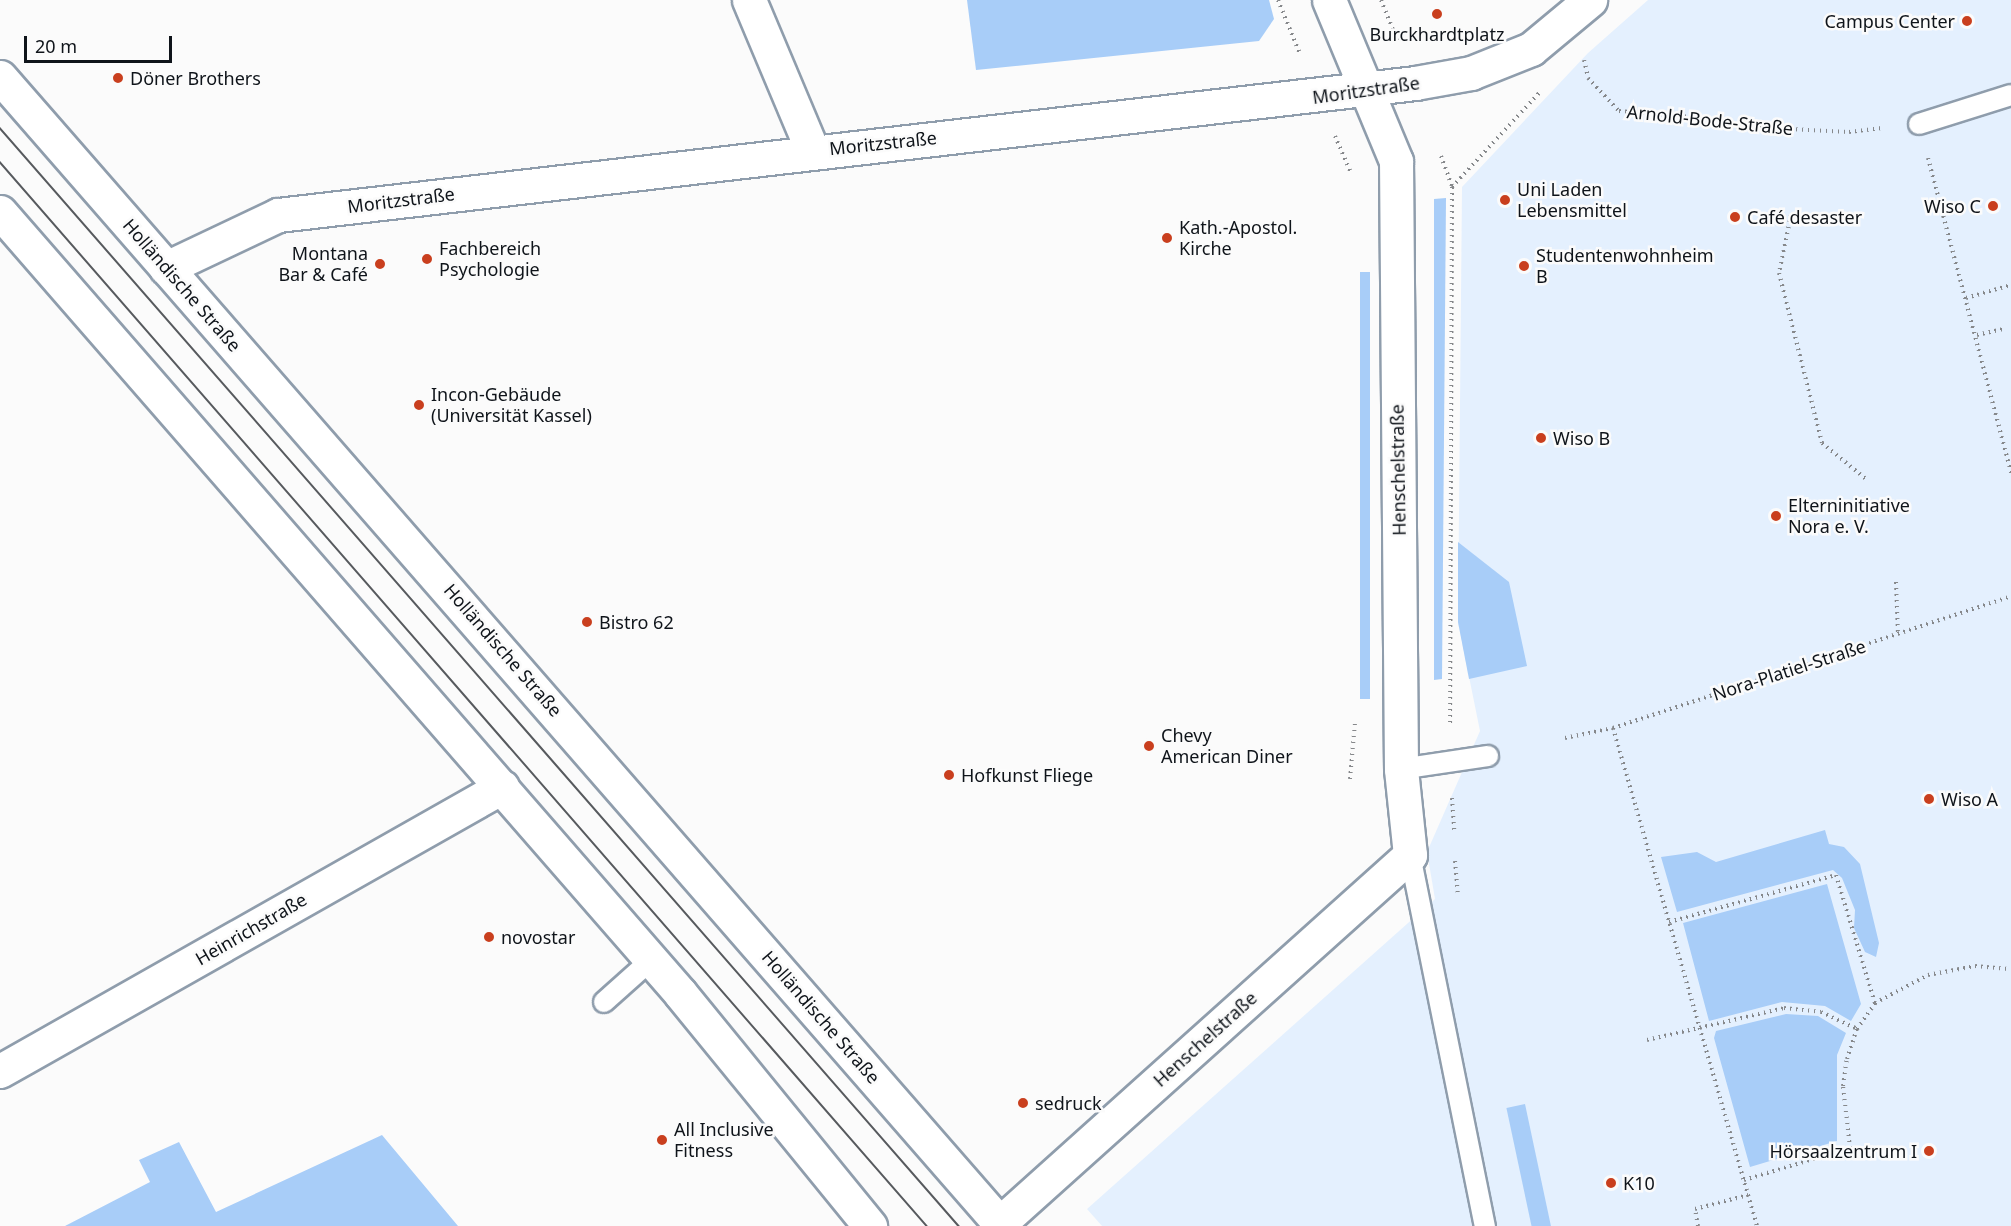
<!DOCTYPE html>
<meta charset="utf-8">
<style>
body{margin:0}
#map{position:relative;width:2011px;height:1226px;overflow:hidden;background:#fbfbfb;font-family:"Noto Sans",sans-serif}
div>[style]{position:absolute}
.built>*{inset:0;background:#e4f0fe}
.green>*{inset:0;background:#a8cdf8;transform-origin:0 0}
.path>*{height:4px;margin-top:-2px;transform-origin:0;background:repeating-linear-gradient(90deg,#86888b 0 1.5px,transparent 0 6px)}
.roads{filter:drop-shadow(2px 0 #8f9dac) drop-shadow(-2px 0 #8f9dac) drop-shadow(0 2px #8f9dac) drop-shadow(0 -2px #8f9dac)}
.service>*{height:20px;margin:-10px;padding:0 10px;transform-origin:10px;border-radius:10px;background:#fff}
.minor>*{height:33px;margin:-16.5px;padding:0 16.5px;transform-origin:16.5px;border-radius:16.5px;background:#fff}
.primary>*{height:33px;margin:-16.5px;padding:0 16.5px;transform-origin:16.5px;border-radius:16.5px;background:#fff}
.tram>*{height:1.5px;margin:-0.75px;padding:0 0.75px;transform-origin:0.75px;border-radius:0.75px;background:#575a5e}
.dots>*{width:16px;height:16px;translate:-50% -50%;box-sizing:border-box;border:3px solid #fbfbfb;border-radius:50%}
span{translate:-50% -50%;white-space:nowrap;text-align:center;line-height:1.15;-webkit-text-stroke:5px #fbfbfb;paint-order:stroke}
.poi-label{font-size:18px;color:#0f141a}
.right{translate:-100% -50%;text-align:right}
.left{translate:0 -50%;text-align:left}
.street-label{font-size:18px;color:#0f141a}
.scale{position:absolute;left:24px;top:36px;width:148px;height:27px;box-sizing:border-box;border:3px solid #0f141a;border-top:0;padding-left:8px;font-size:18px;line-height:21px;white-space:nowrap;color:#0f141a;-webkit-text-stroke:4px #fbfbfb;paint-order:stroke}
</style>
<div id="map">
<div class="built">
<div style="clip-path:polygon(1648px 0,2011px 0,2011px 1226px,1102px 1226px,1087px 1209px,1435px 899px,1427px 852px,1480px 731px,1458px 622px,1462px 187px,1588px 53px)"></div>
</div>
<div class="green">
<div style="clip-path:polygon(967px 0,1269px 0,1274px 19px,1259px 41px,976px 70px)"></div>
<div style="clip-path:polygon(1446px 198px,1442px 679px,1434px 680px,1434px 199px)"></div>
<div style="left:1360px;top:272px;width:10px;height:427px"></div>
<div style="clip-path:polygon(1458px 542px,1509px 582px,1527px 666px,1469px 679px,1458px 622px)"></div>
<div style="clip-path:polygon(1825px 830px,1829px 844px,1844px 847px,1860px 864px,1879px 943px,1876px 957px,1865px 952px,1854px 928px,1855px 910px,1842px 878px,1833px 870px,1677px 912px,1661px 857px,1697px 852px,1716px 862px)"></div>
<div style="clip-path:polygon(1827px 884px,1861px 1004px,1851px 1021px,1825px 1006px,1782px 1002px,1709px 1021px,1683px 923px)"></div>
<div style="clip-path:polygon(1786px 1014px,1818px 1016px,1846px 1033px,1837px 1055px,1837px 1141px,1750px 1167px,1714px 1038px,1716px 1031px)"></div>
<div style="left:1525px;top:1104px;width:125px;height:19px;rotate:78deg"></div>
<div style="clip-path:polygon(382px 1135px,458px 1226px,65px 1226px,150px 1182px,139px 1160px,179px 1142px,216px 1212px)"></div>
</div>
<div class="path">
<div style="left:1278px;top:0;width:58px;rotate:67.8deg"></div>
<div style="left:1381px;top:0;width:45px;rotate:68deg"></div>
<div style="left:1584px;top:60px;width:18px;rotate:77deg"></div>
<div style="left:1588px;top:78px;width:45px;rotate:46.8deg"></div>
<div style="left:1619px;top:111px;width:98px;rotate:4.7deg"></div>
<div style="left:1717px;top:119px;width:15px;rotate:28deg"></div>
<div style="left:1730px;top:126px;width:119px;rotate:2.9deg"></div>
<div style="left:1849px;top:132px;width:35px;rotate:-7deg"></div>
<div style="left:1335px;top:136px;width:40px;rotate:66.6deg"></div>
<div style="left:1441px;top:156px;width:33px;rotate:70deg"></div>
<div style="left:1452px;top:187px;width:538px;rotate:90.21deg"></div>
<div style="left:1928px;top:158px;width:326px;rotate:75.2deg"></div>
<div style="left:1452px;top:187px;width:128px;rotate:-47.2deg"></div>
<div style="left:1791px;top:215px;width:59px;rotate:101.7deg"></div>
<div style="left:1779px;top:273px;width:175px;rotate:75.8deg"></div>
<div style="left:1822px;top:443px;width:57px;rotate:39.3deg"></div>
<div style="left:1966px;top:298px;width:47px;rotate:-16.1deg"></div>
<div style="left:1977px;top:335px;width:28px;rotate:-13deg"></div>
<div style="left:1896px;top:582px;width:51px;rotate:87.8deg"></div>
<div style="left:1613px;top:728px;width:518px;rotate:73.87deg"></div>
<div style="left:1565px;top:738px;width:49px;rotate:-11.8deg"></div>
<div style="left:1613px;top:728px;width:419px;rotate:-18.3deg"></div>
<div style="left:1350px;top:779px;width:56px;rotate:-84.9deg"></div>
<div style="left:1452px;top:798px;width:32px;rotate:86deg"></div>
<div style="left:1455px;top:861px;width:32px;rotate:85deg"></div>
<div style="left:1669px;top:922px;width:173px;rotate:-15.7deg"></div>
<div style="left:1836px;top:875px;width:134px;rotate:73.1deg"></div>
<div style="left:1647px;top:1040px;width:141px;rotate:-13.1deg"></div>
<div style="left:1784px;top:1008px;width:37px;rotate:6deg"></div>
<div style="left:1821px;top:1012px;width:40px;rotate:25deg"></div>
<div style="left:1744px;top:1180px;width:111px;rotate:-16.8deg"></div>
<div style="left:1850px;top:1148px;width:62px;rotate:-96.4deg"></div>
<div style="left:1843px;top:1086px;width:27px;rotate:-82deg"></div>
<div style="left:1847px;top:1059px;width:32px;rotate:-72deg"></div>
<div style="left:1857px;top:1029px;width:32px;rotate:-55deg"></div>
<div style="left:1875px;top:1003px;width:60px;rotate:-27.8deg"></div>
<div style="left:1928px;top:975px;width:48px;rotate:-10.8deg"></div>
<div style="left:1975px;top:966px;width:36px;rotate:5deg"></div>
<div style="left:1698px;top:1226px;width:17px;rotate:-100deg"></div>
<div style="left:1695px;top:1209px;width:55px;rotate:-14.8deg"></div>
</div>
<div class="roads">
<div class="service">
<div style="left:1919px;top:124px;width:96px;rotate:-17.5deg"></div>
<div style="left:1401px;top:769px;width:88px;rotate:-8.5deg"></div>
<div style="left:1410px;top:855px;width:379px;rotate:78.6deg"></div>
<div style="left:604px;top:1002px;width:63px;rotate:-41.8deg"></div>
</div>
<div class="minor">
<div style="left:749px;top:0;width:163px;rotate:67.2deg"></div>
<div style="left:166px;top:268px;width:124px;rotate:-25.3deg"></div>
<div style="left:278px;top:215px;width:1145px;rotate:-6.62deg"></div>
<div style="left:1415px;top:83px;width:57px;rotate:-10.1deg"></div>
<div style="left:1471px;top:73px;width:65px;rotate:-21.8deg"></div>
<div style="left:1531px;top:49px;width:77px;rotate:-39.7deg"></div>
<div style="left:0;top:1071px;width:577px;rotate:-29.5deg"></div>
<div style="left:1000px;top:1223px;width:551px;rotate:-41.91deg"></div>
<div style="left:1410px;top:855px;width:86px;rotate:-96deg"></div>
<div style="left:1401px;top:769px;width:608px;rotate:-90.47deg"></div>
<div style="left:1396px;top:161px;width:174px;rotate:-112.6deg"></div>
</div>
<div class="primary">
<div style="left:0;top:77px;width:1525px;rotate:48.91deg"></div>
<div style="left:0;top:212px;width:1036px;rotate:48.95deg"></div>
<div style="left:680px;top:993px;width:301px;rotate:50.8deg"></div>
</div>
</div>
<div class="tram">
<div style="left:0;top:128px;width:1458px;rotate:48.87deg"></div>
<div style="left:0;top:162px;width:1411px;rotate:48.94deg"></div>
</div>
<div class="dots">
<div style="left:1437px;top:14px;background:#c93f1e"></div>
<div style="left:1967px;top:21px;background:#c93f1e"></div>
<div style="left:118px;top:78px;background:#c93f1e"></div>
<div style="left:1505px;top:200px;background:#c93f1e"></div>
<div style="left:1993px;top:206px;background:#c93f1e"></div>
<div style="left:1735px;top:217px;background:#c93f1e"></div>
<div style="left:1167px;top:238px;background:#c93f1e"></div>
<div style="left:427px;top:259px;background:#c93f1e"></div>
<div style="left:380px;top:264px;background:#c93f1e"></div>
<div style="left:1524px;top:266px;background:#c93f1e"></div>
<div style="left:419px;top:405px;background:#c93f1e"></div>
<div style="left:1541px;top:438px;background:#c93f1e"></div>
<div style="left:1776px;top:516px;background:#c93f1e"></div>
<div style="left:587px;top:622px;background:#c93f1e"></div>
<div style="left:1149px;top:746px;background:#c93f1e"></div>
<div style="left:949px;top:775px;background:#c93f1e"></div>
<div style="left:1929px;top:799px;background:#c93f1e"></div>
<div style="left:489px;top:937px;background:#c93f1e"></div>
<div style="left:1023px;top:1103px;background:#c93f1e"></div>
<div style="left:662px;top:1140px;background:#c93f1e"></div>
<div style="left:1929px;top:1151px;background:#c93f1e"></div>
<div style="left:1611px;top:1183px;background:#c93f1e"></div>
</div>
<div class="poi-label">
<span class="right" style="left:1955px;top:21px">Campus Center</span>
<span style="left:1437px;top:34px">Burckhardtplatz</span>
<span class="left" style="left:130px;top:78px">Döner Brothers</span>
<span class="left" style="left:1517px;top:200px">Uni Laden<br>Lebensmittel</span>
<span class="right" style="left:1981px;top:206px">Wiso C</span>
<span class="left" style="left:1747px;top:217px">Café desaster</span>
<span class="left" style="left:1179px;top:238px">Kath.-Apostol.<br>Kirche</span>
<span class="left" style="left:439px;top:259px">Fachbereich<br>Psychologie</span>
<span class="right" style="left:368px;top:264px">Montana<br>Bar &amp; Café</span>
<span class="left" style="left:1536px;top:266px">Studentenwohnheim<br>B</span>
<span class="left" style="left:431px;top:405px">Incon-Gebäude<br>(Universität Kassel)</span>
<span class="left" style="left:1553px;top:438px">Wiso B</span>
<span class="left" style="left:1788px;top:516px">Elterninitiative<br>Nora e. V.</span>
<span class="left" style="left:599px;top:622px">Bistro 62</span>
<span class="left" style="left:1161px;top:746px">Chevy<br>American Diner</span>
<span class="left" style="left:961px;top:775px">Hofkunst Fliege</span>
<span class="left" style="left:1941px;top:799px">Wiso A</span>
<span class="left" style="left:501px;top:937px">novostar</span>
<span class="left" style="left:1035px;top:1103px">sedruck</span>
<span class="left" style="left:674px;top:1140px">All Inclusive<br>Fitness</span>
<span class="right" style="left:1917px;top:1151px">Hörsaalzentrum I</span>
<span class="left" style="left:1623px;top:1183px">K10</span>
</div>
<div class="street-label">
<span style="left:1366px;top:90px;rotate:-8deg">Moritzstraße</span>
<span style="left:1710px;top:120px;rotate:6deg">Arnold-Bode-Straße</span>
<span style="left:883px;top:143px;rotate:-6deg">Moritzstraße</span>
<span style="left:401px;top:200px;rotate:-7deg">Moritzstraße</span>
<span style="left:182px;top:285px;rotate:49deg">Holländische Straße</span>
<span style="left:1398px;top:470px;rotate:-91deg">Henschelstraße</span>
<span style="left:503px;top:650px;rotate:49deg">Holländische Straße</span>
<span style="left:1789px;top:670px;rotate:-18deg">Nora-Platiel-Straße</span>
<span style="left:251px;top:929px;rotate:-30deg">Heinrichstraße</span>
<span style="left:821px;top:1017px;rotate:49deg">Holländische Straße</span>
<span style="left:1205px;top:1039px;rotate:-42deg">Henschelstraße</span>
</div>
<div class="scale">20 m</div>
</div>
